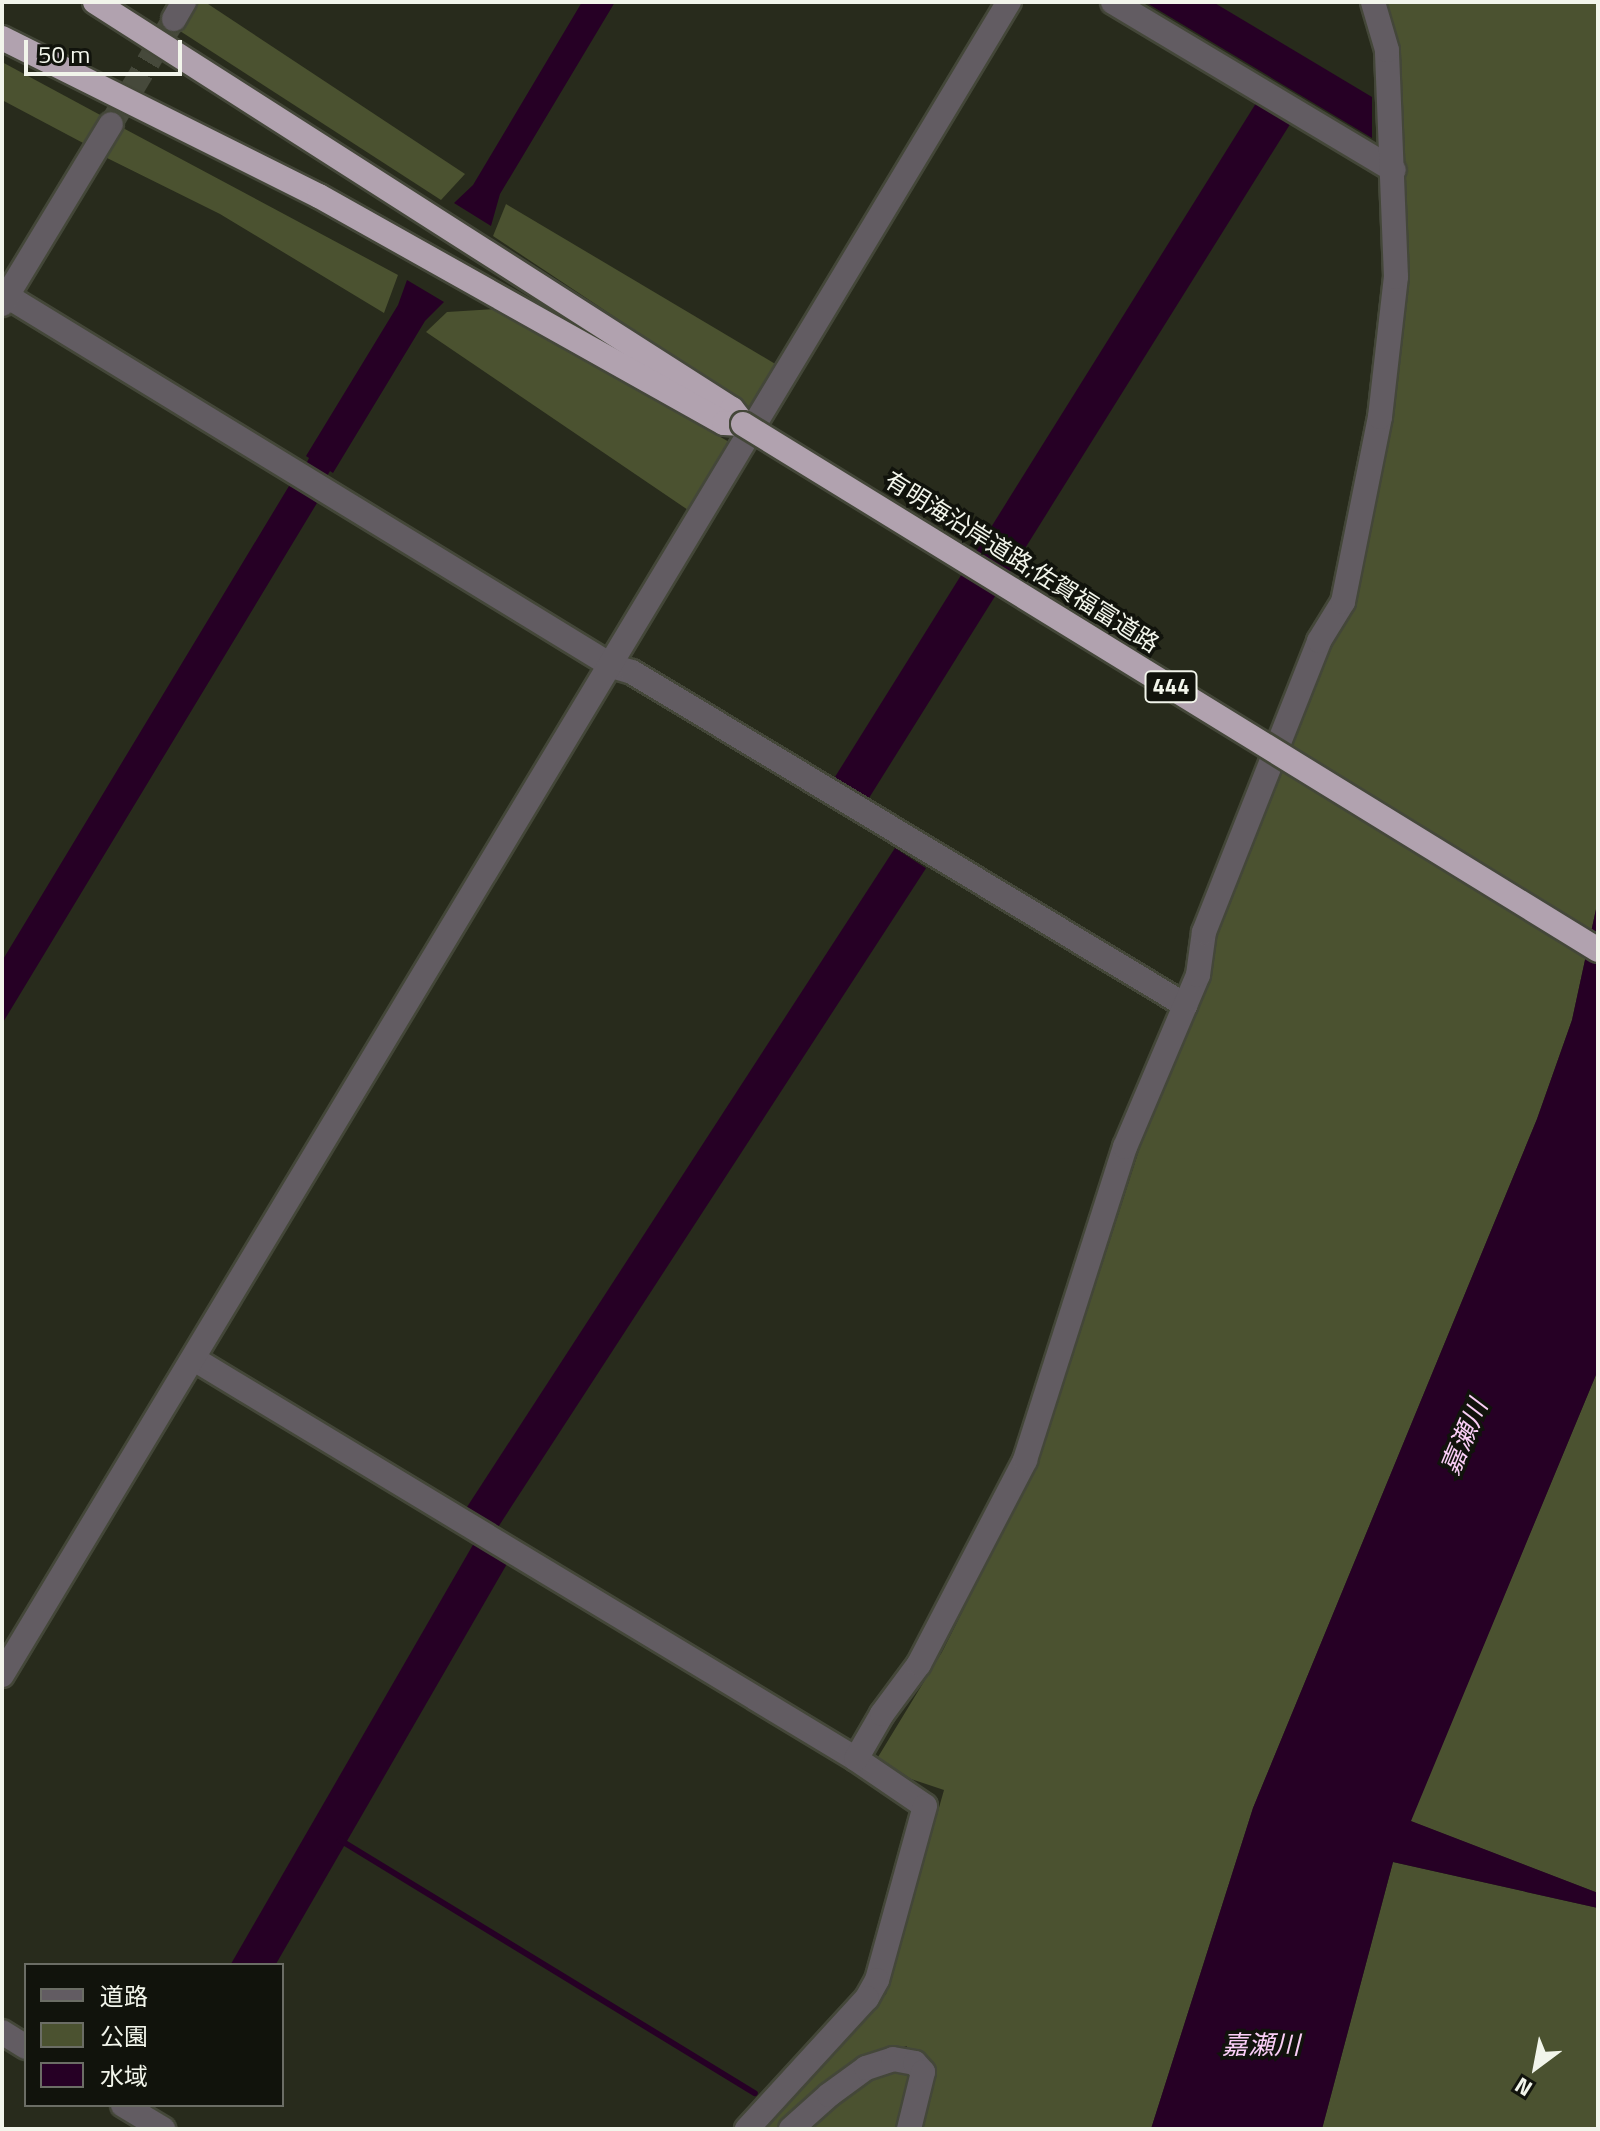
<!DOCTYPE html>
<meta charset="utf-8">
<style>
body{margin:0}
#map{position:relative;width:1600px;height:2131px;overflow:hidden;background:#282b1c;font-family:"Titillium Web","Noto Sans JP",sans-serif}
div>[style]{position:absolute}
.green>*{inset:0;background:#4b5230}
.water>*{inset:0;background:#260025;transform-origin:0 0}
.stream>*{height:6px;margin:-3px;padding:0 3px;transform-origin:3px;border-radius:3px;background:#260025}
.minor-tunnel>*{height:24px;margin-top:-12px;transform-origin:0;background:repeating-linear-gradient(90deg,#46493b 0 24px,transparent 0 36px)}
.roads{filter:drop-shadow(2px 0 #444739) drop-shadow(-2px 0 #444739) drop-shadow(0 2px #444739) drop-shadow(0 -2px #444739)}
.minor>*{height:24px;margin:-12px;padding:0 12px;transform-origin:12px;border-radius:12px;background:#625c62}
.highway>*{height:24px;margin:-12px;padding:0 12px;transform-origin:12px;border-radius:12px;background:#b1a2af}
.bridges{filter:drop-shadow(2px 0 #444739) drop-shadow(-2px 0 #444739) drop-shadow(0 2px #444739) drop-shadow(0 -2px #444739)}
.highway-bridge>*{height:24px;margin:-12px;padding:0 12px;transform-origin:12px;border-radius:12px;background:#b1a2af}
span{translate:-50% -50%;white-space:nowrap;text-align:center;line-height:1.15;-webkit-text-stroke:7px #11130c;paint-order:stroke}
.shield-label span{padding:2px 6px;background:#11130c;border:2px solid;border-radius:6px;-webkit-text-stroke-width:0}
.shield-label{font-size:22px;color:#f2f5eb;font-weight:700}
.street-label{font-size:24px;color:#f2f5eb}
.water-label{font-size:26px;color:#facef6;font-style:italic}
.frame{position:absolute;inset:0;border:4px solid #f2f5eb;pointer-events:none}
.legend{position:absolute;left:24px;top:1963px;width:260px;height:144px;box-sizing:border-box;background:#11130c;border:2px solid #6b6d65;margin:0;padding:10px 14px;list-style:none;font-size:24px;color:#f2f5eb}
.legend li{display:flex;align-items:center;gap:16px;height:40px}
.legend b{width:40px;border:2px solid #6b6d65}
.north{position:absolute;left:1496px;top:2027px;width:80px;height:80px;-webkit-text-stroke:6px #11130c;paint-order:stroke;rotate:212deg;font-size:22px;font-weight:700;line-height:32px;text-align:center;color:#f2f5eb}
.north::after{content:'';display:block;margin:auto;width:28px;height:36px;background:#f2f5eb;clip-path:polygon(50% 0,100% 100%,50% 72%,0 100%)}
.scale{position:absolute;left:24px;top:40px;width:158px;height:36px;box-sizing:border-box;border:4px solid #f2f5eb;border-top:0;padding-left:10px;font-size:24px;line-height:28px;white-space:nowrap;color:#f2f5eb;-webkit-text-stroke:6px #11130c;paint-order:stroke}
</style>
<div id="map">
<div class="green">
<div style="clip-path:polygon(195px 2px,205px 2px,465px 174px,441px 200px,180px 31px)"></div>
<div style="clip-path:polygon(1386px 2px,1598px 2px,1598px 900px,1572px 1020px,1537px 1119px,1253px 1808px,1151px 2129px,806px 2129px,849px 2094px,887px 2072px,897px 2074px,907px 2046px,867px 2058px,825px 2085px,777px 2129px,757px 2129px,886px 1994px,944px 1790px,911px 1779px,878px 1757px,942px 1652px,1039px 1460px,1139px 1150px,1210px 975px,1211px 937px,1323px 651px,1389px 426px,1398px 52px)"></div>
<div style="clip-path:polygon(2px 62px,104px 117px,85px 144px,2px 100px)"></div>
<div style="clip-path:polygon(123px 128px,398px 275px,384px 313px,220px 214px,105px 157px)"></div>
<div style="clip-path:polygon(506px 204px,782px 368px,756px 411px,493px 236px)"></div>
<div style="clip-path:polygon(495px 309px,731px 443px,691px 512px,426px 332px,447px 312px)"></div>
<div style="clip-path:polygon(1598px 1370px,1598px 1893px,1410px 1821px)"></div>
<div style="clip-path:polygon(1393px 1862px,1598px 1908px,1598px 2129px,1322px 2129px)"></div>
</div>
<div class="water">
<div style="clip-path:polygon(582px 2px,615px 2px,500px 194px,491px 226px,454px 203px,473px 185px)"></div>
<div style="clip-path:polygon(1145px 2px,1213px 2px,1372px 97px,1372px 138px)"></div>
<div style="left:1258px;top:100px;width:40px;height:804px;rotate:32deg"></div>
<div style="clip-path:polygon(407px 280px,444px 302px,425px 321px,333px 473px,330px 471px,313px 500px,317px 503px,2px 1024px,2px 961px,289px 486px,294px 488px,296px 485px,309px 458px,306px 456px,398px 305px)"></div>
<div style="left:895px;top:848px;width:37px;height:787px;rotate:33deg"></div>
<div style="clip-path:polygon(1598px 900px,1598px 1370px,1411px 1821px,1598px 1893px,1598px 1908px,1393px 1862px,1322px 2129px,1151px 2129px,1253px 1808px,1537px 1119px,1572px 1020px)"></div>
<div style="left:474px;top:1543px;width:39px;height:493px;rotate:30deg"></div>
</div>
<div class="stream">
<div style="left:340px;top:1840px;width:486px;rotate:31.4deg"></div>
</div>
<div class="minor-tunnel">
<div style="left:111px;top:124px;width:122px;rotate:-59deg"></div>
</div>
<div class="roads">
<div class="minor">
<div style="left:1113px;top:2px;width:327px;rotate:30.9deg"></div>
<div style="left:174px;top:19px;width:20px;rotate:-60deg"></div>
<div style="left:2px;top:293px;width:715px;rotate:31.44deg"></div>
<div style="left:612px;top:666px;width:21px;rotate:17deg"></div>
<div style="left:632px;top:672px;width:646px;rotate:31.06deg"></div>
<div style="left:2px;top:304px;width:210px;rotate:-58.8deg"></div>
<div style="left:194px;top:1359px;width:773px;rotate:31.14deg"></div>
<div style="left:856px;top:1759px;width:83px;rotate:34.3deg"></div>
<div style="left:925px;top:1806px;width:180px;rotate:105.4deg"></div>
<div style="left:877px;top:1980px;width:21px;rotate:119deg"></div>
<div style="left:867px;top:1998px;width:178px;rotate:132.5deg"></div>
<div style="left:2px;top:1675px;width:1953px;rotate:-58.96deg"></div>
<div style="left:856px;top:1759px;width:52px;rotate:-60deg"></div>
<div style="left:882px;top:1714px;width:62px;rotate:-53.5deg"></div>
<div style="left:919px;top:1664px;width:230px;rotate:-62.5deg"></div>
<div style="left:1025px;top:1460px;width:329px;rotate:-72.3deg"></div>
<div style="left:1125px;top:1147px;width:187px;rotate:-67deg"></div>
<div style="left:1198px;top:975px;width:43px;rotate:-82.1deg"></div>
<div style="left:1204px;top:932px;width:313px;rotate:-68.4deg"></div>
<div style="left:1319px;top:641px;width:46px;rotate:-58.4deg"></div>
<div style="left:1343px;top:602px;width:189px;rotate:-78.7deg"></div>
<div style="left:1380px;top:417px;width:141px;rotate:-83.5deg"></div>
<div style="left:1396px;top:277px;width:227px;rotate:-92.3deg"></div>
<div style="left:1387px;top:50px;width:50px;rotate:-106.3deg"></div>
<div style="left:2px;top:2032px;width:28px;rotate:32deg"></div>
<div style="left:123px;top:2105px;width:47px;rotate:31deg"></div>
<div style="left:791px;top:2129px;width:51px;rotate:-41.8deg"></div>
<div style="left:829px;top:2095px;width:46px;rotate:-36.1deg"></div>
<div style="left:866px;top:2068px;width:28px;rotate:-18deg"></div>
<div style="left:893px;top:2059px;width:22px;rotate:10deg"></div>
<div style="left:915px;top:2063px;width:12px;rotate:48deg"></div>
<div style="left:923px;top:2072px;width:59px;rotate:103.8deg"></div>
</div>
<div class="highway">
<div style="left:95px;top:2px;width:756px;rotate:32.58deg"></div>
<div style="left:732px;top:409px;width:16px;rotate:52deg"></div>
<div style="left:2px;top:38px;width:354px;rotate:26.5deg"></div>
<div style="left:319px;top:196px;width:464px;rotate:29.3deg"></div>
<div style="left:724px;top:423px;width:19px;rotate:3deg"></div>
</div>
</div>
<div class="bridges">
<div class="highway-bridge">
<div style="left:743px;top:424px;width:1004px;rotate:31.6deg"></div>
</div>
</div>
<div class="shield-label">
<span style="left:1171px;top:687px">444</span>
</div>
<div class="street-label">
<span style="left:1022px;top:562px;rotate:32deg">有明海沿岸道路;佐賀福富道路</span>
</div>
<div class="water-label">
<span style="left:1464px;top:1437px;rotate:-67deg">嘉瀬川</span>
<span style="left:1261px;top:2045px">嘉瀬川</span>
</div>
<div class="frame"></div>
<ul class="legend">
<li><b style="height:10px;background:#625c62"></b>道路</li>
<li><b style="height:22px;background:#4b5230"></b>公園</li>
<li><b style="height:22px;background:#260025"></b>水域</li>
</ul>
<div class="north">N</div>
<div class="scale">50 m</div>
</div>
